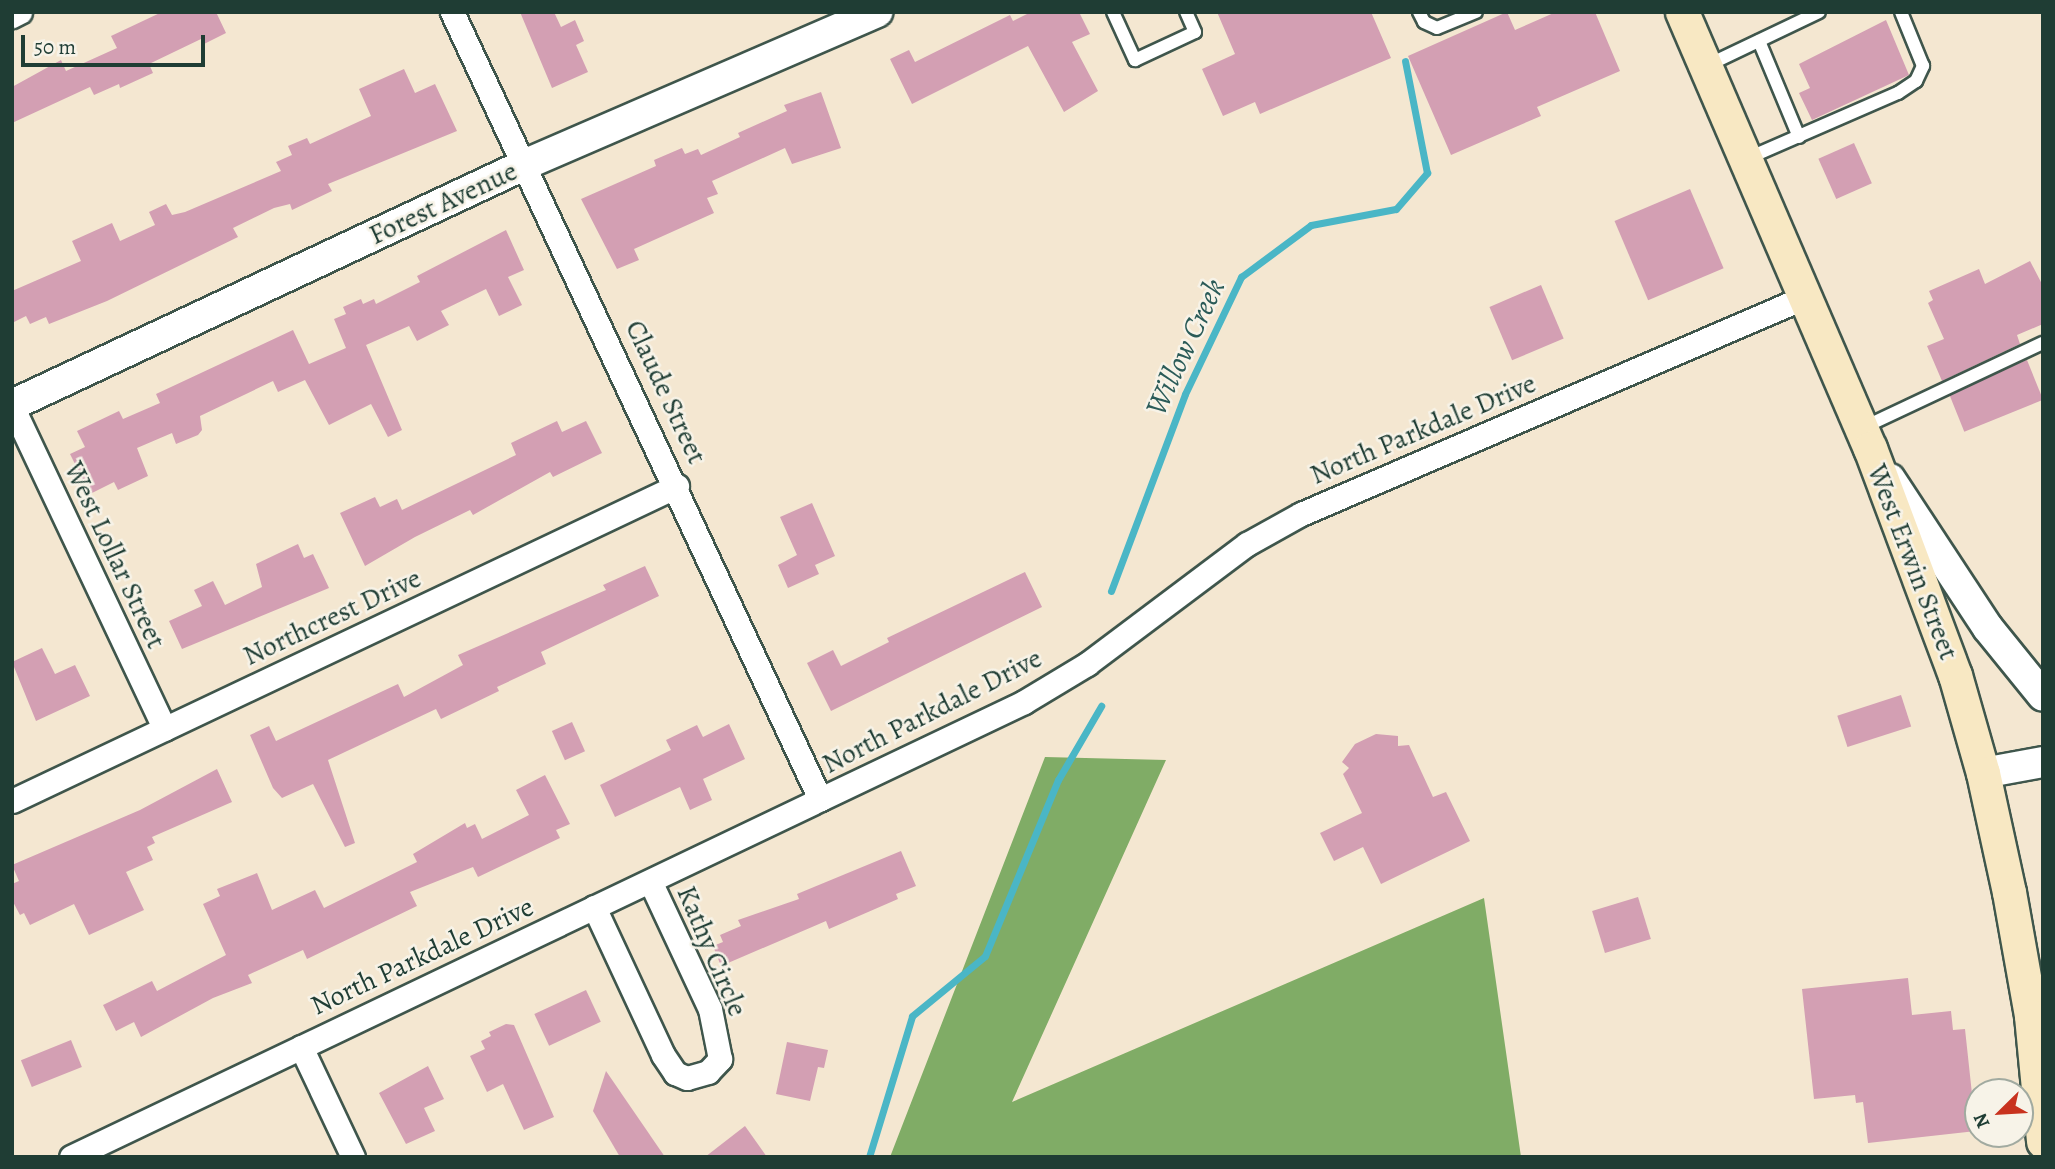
<!DOCTYPE html>
<style>
body{margin:0}
#map{position:relative;width:2055px;height:1169px;overflow:hidden;background:#f4e7d1;font-family:Alegreya,serif}
div>[style]{position:absolute}
.forest>*{inset:0;background:#80ac66}
.stream>*{height:7px;margin:-3.5px;padding:0 3.5px;transform-origin:3.5px;border-radius:3.5px;background:#4ab6c6}
.building>*{inset:0;background:#d39fb3;transform-origin:0 0}
.roads{filter:drop-shadow(2px 0 #3f564c) drop-shadow(-2px 0 #3f564c) drop-shadow(0 2px #3f564c) drop-shadow(0 -2px #3f564c)}
.service>*{height:12px;margin:-6px;padding:0 6px;transform-origin:6px;border-radius:6px;background:#fff}
.minor>*{height:23px;margin:-11.5px;padding:0 11.5px;transform-origin:11.5px;border-radius:11.5px;background:#fff}
.tertiary>*{height:30px;margin:-15px;padding:0 15px;transform-origin:15px;border-radius:15px;background:#fff}
.secondary>*{height:33px;margin:-16.5px;padding:0 16.5px;transform-origin:16.5px;border-radius:16.5px;background:#f8e8c3}
span{translate:-50% -50%;white-space:nowrap;text-align:center;line-height:1.15;-webkit-text-stroke:5px #f7f3e8;paint-order:stroke}
.street-label{font-size:28px;color:#1f3d34}
.water-label{font-size:30px;color:#2a5b58;font-style:italic}
.frame{position:absolute;inset:0;border:14px solid #1f3d34;pointer-events:none}
.north{position:absolute;left:1964px;top:1078px;width:70px;height:70px;box-sizing:border-box;background:#f7f3e8;border:2px solid #a1aaa0;border-radius:50%;rotate:246deg;font-size:19px;font-weight:700;line-height:28px;text-align:center;color:#1f3d34}
.north::after{content:'';display:block;margin:auto;width:24px;height:32px;background:#c8321e;clip-path:polygon(50% 0,100% 100%,50% 72%,0 100%)}
.scale{position:absolute;left:21px;top:35px;width:184px;height:32px;box-sizing:border-box;border:4px solid #1f3d34;border-top:0;padding-left:9px;font-size:21px;line-height:24px;white-space:nowrap;color:#1f3d34;-webkit-text-stroke:5px #f7f3e8;paint-order:stroke}
</style>
<div id="map">
<div class="forest">
<div style="clip-path:polygon(1045px 757px,1166px 760px,1012px 1102px,1484px 898px,1521px 1157px,890px 1157px)"></div>
</div>
<div class="stream">
<div style="left:1111px;top:591px;width:210px;rotate:-69.4deg"></div>
<div style="left:1185px;top:394px;width:130px;rotate:-64.4deg"></div>
<div style="left:1241px;top:277px;width:87px;rotate:-36.6deg"></div>
<div style="left:1311px;top:225px;width:86px;rotate:-10.7deg"></div>
<div style="left:1396px;top:209px;width:48px;rotate:-49.3deg"></div>
<div style="left:1427px;top:173px;width:114px;rotate:-101.1deg"></div>
<div style="left:869px;top:1157px;width:147px;rotate:-73deg"></div>
<div style="left:912px;top:1016px;width:94px;rotate:-39.4deg"></div>
<div style="left:985px;top:956px;width:191px;rotate:-67.5deg"></div>
<div style="left:1058px;top:780px;width:86px;rotate:-59.8deg"></div>
</div>
<div class="building">
<div style="clip-path:polygon(162px 12px,216px 12px,226px 33px,204px 44px,201px 39px,149px 64px,153px 73px,120px 88px,119px 84px,94px 95px,90px 87px,12px 123px,12px 87px,61px 60px,66px 71px,117px 48px,111px 36px)"></div>
<div style="clip-path:polygon(520px 12px,554px 12px,561px 27px,575px 20px,584px 41px,576px 45px,588px 72px,552px 88px)"></div>
<div style="clip-path:polygon(1031px 12px,1079px 12px,1090px 34px,1072px 42px,1098px 91px,1064px 112px,1028px 46px,912px 104px,890px 59px,909px 50px,915px 62px,1010px 15px,1013px 21px)"></div>
<div style="clip-path:polygon(1217px 12px,1371px 12px,1391px 58px,1260px 114px,1255px 102px,1223px 116px,1202px 69px,1235px 54px)"></div>
<div style="clip-path:polygon(1507px 12px,1515px 30px,1556px 12px,1595px 12px,1620px 71px,1537px 107px,1541px 116px,1451px 155px,1408px 56px)"></div>
<div style="clip-path:polygon(1886px 20px,1909px 75px,1812px 120px,1799px 93px,1810px 88px,1799px 64px)"></div>
<div style="clip-path:polygon(404px 69px,415px 93px,435px 84px,457px 131px,328px 184px,332px 191px,292px 210px,290px 204px,274px 208px,233px 228px,238px 237px,107px 301px,49px 324px,46px 317px,30px 324px,26px 316px,12px 323px,12px 291px,81px 261px,72px 241px,112px 223px,120px 241px,155px 225px,149px 212px,166px 204px,172px 215px,185px 212px,281px 171px,276px 162px,292px 155px,288px 146px,307px 138px,310px 144px,371px 116px,359px 89px)"></div>
<div style="clip-path:polygon(821px 92px,841px 148px,792px 164px,785px 148px,712px 181px,718px 194px,707px 198px,714px 213px,634px 249px,639px 260px,617px 269px,581px 199px,656px 166px,654px 160px,682px 148px,685px 154px,698px 149px,701px 155px,740px 137px,738px 133px,787px 111px,784px 105px)"></div>
<div style="left:1854px;top:143px;width:44px;height:39px;rotate:66deg"></div>
<div style="left:1690px;top:189px;width:86px;height:82px;rotate:67deg"></div>
<div style="clip-path:polygon(506px 230px,524px 270px,508px 277px,522px 305px,499px 316px,486px 289px,441px 311px,449px 325px,417px 341px,409px 326px,366px 345px,402px 430px,388px 437px,371px 404px,329px 425px,305px 380px,278px 392px,273px 381px,200px 416px,202px 430px,198px 435px,176px 444px,172px 433px,137px 448px,148px 476px,118px 490px,114px 482px,90px 494px,70px 454px,85px 447px,77px 431px,119px 411px,123px 419px,160px 403px,156px 394px,293px 330px,309px 364px,346px 348px,334px 319px,346px 314px,343px 307px,361px 299px,363px 304px,374px 299px,376px 304px,420px 282px,417px 276px)"></div>
<div style="clip-path:polygon(2030px 261px,2043px 286px,2043px 324px,2017px 335px,2020px 344px,1942px 381px,1927px 346px,1944px 339px,1928px 303px,1933px 300px,1929px 291px,1979px 269px,1985px 284px)"></div>
<div style="left:1541px;top:285px;width:58px;height:56px;rotate:67deg"></div>
<div style="left:2027px;top:360px;width:43px;height:85px;rotate:68deg"></div>
<div style="clip-path:polygon(557px 421px,562px 432px,586px 421px,602px 453px,553px 477px,550px 472px,473px 515px,470px 510px,415px 537px,365px 566px,340px 513px,375px 497px,380px 507px,397px 499px,402px 510px,516px 455px,511px 443px)"></div>
<div style="clip-path:polygon(812px 503px,835px 556px,815px 565px,819px 574px,788px 588px,778px 565px,797px 555px,780px 517px)"></div>
<div style="clip-path:polygon(298px 544px,304px 558px,313px 554px,329px 588px,182px 649px,169px 621px,202px 606px,194px 590px,213px 581px,225px 605px,262px 587px,256px 564px)"></div>
<div style="clip-path:polygon(645px 566px,659px 596px,541px 652px,546px 664px,497px 687px,499px 691px,441px 719px,436px 709px,328px 760px,355px 843px,345px 847px,313px 784px,282px 798px,273px 788px,250px 735px,269px 726px,276px 741px,398px 684px,404px 697px,463px 665px,458px 655px,606px 590px,603px 585px)"></div>
<div style="clip-path:polygon(1025px 572px,1042px 607px,831px 711px,807px 663px,833px 650px,841px 666px,889px 642px,887px 638px)"></div>
<div style="clip-path:polygon(42px 648px,55px 674px,75px 665px,90px 696px,36px 721px,12px 662px)"></div>
<div style="left:1901px;top:695px;width:33px;height:67px;rotate:72deg"></div>
<div style="left:572px;top:722px;width:32px;height:22px;rotate:66deg"></div>
<div style="clip-path:polygon(729px 724px,745px 759px,703px 779px,712px 800px,690px 810px,680px 787px,615px 817px,600px 785px,671px 750px,666px 740px,697px 725px,703px 737px)"></div>
<div style="clip-path:polygon(1376px 734px,1398px 736px,1398px 746px,1409px 745px,1433px 797px,1446px 792px,1470px 841px,1381px 884px,1363px 847px,1334px 861px,1320px 833px,1362px 813px,1343px 774px,1349px 768px,1342px 762px,1355px 744px)"></div>
<div style="clip-path:polygon(217px 769px,232px 802px,152px 837px,155px 843px,147px 847px,153px 860px,126px 872px,144px 910px,89px 935px,74px 904px,30px 925px,24px 913px,20px 915px,12px 900px,12px 884px,19px 881px,12px 865px,140px 810px)"></div>
<div style="clip-path:polygon(545px 775px,570px 824px,556px 830px,560px 838px,478px 877px,473px 867px,410px 892px,417px 906px,307px 959px,303px 950px,248px 975px,252px 983px,213px 998px,141px 1037px,134px 1022px,116px 1031px,103px 1005px,152px 981px,157px 991px,226px 955px,203px 904px,220px 896px,217px 889px,257px 873px,272px 910px,315px 890px,324px 908px,417px 862px,413px 854px,465px 823px,467px 828px,475px 824px,482px 839px,529px 815px,516px 790px)"></div>
<div style="clip-path:polygon(901px 851px,916px 886px,896px 894px,898px 899px,829px 929px,826px 921px,721px 966px,713px 946px,723px 942px,720px 935px,741px 926px,738px 920px,799px 899px,797px 894px)"></div>
<div style="left:1638px;top:897px;width:44px;height:48px;rotate:73deg"></div>
<div style="clip-path:polygon(1908px 978px,1912px 1015px,1951px 1011px,1953px 1030px,1965px 1029px,1976px 1131px,1868px 1143px,1863px 1102px,1856px 1103px,1855px 1095px,1814px 1099px,1802px 989px)"></div>
<div style="left:586px;top:990px;width:35px;height:57px;rotate:65deg"></div>
<div style="clip-path:polygon(506px 1024px,514px 1025px,554px 1117px,524px 1130px,503px 1084px,487px 1092px,470px 1056px,485px 1049px,481px 1041px,491px 1036px,489px 1032px)"></div>
<div style="left:71px;top:1040px;width:29px;height:54px;rotate:68deg"></div>
<div style="clip-path:polygon(787px 1042px,828px 1050px,824px 1068px,818px 1067px,810px 1101px,776px 1094px)"></div>
<div style="clip-path:polygon(428px 1066px,444px 1099px,424px 1108px,435px 1131px,406px 1144px,379px 1093px)"></div>
<div style="clip-path:polygon(606px 1071px,665px 1157px,620px 1157px,593px 1111px)"></div>
<div style="clip-path:polygon(745px 1126px,767px 1157px,705px 1157px)"></div>
</div>
<div class="roads">
<div class="service">
<div style="left:1113px;top:12px;width:53px;rotate:65.4deg"></div>
<div style="left:1135px;top:60px;width:66px;rotate:-25deg"></div>
<div style="left:1195px;top:32px;width:22px;rotate:-114deg"></div>
<div style="left:1419px;top:12px;width:11px;rotate:63deg"></div>
<div style="left:1424px;top:22px;width:14px;rotate:25deg"></div>
<div style="left:1437px;top:28px;width:42px;rotate:-22.3deg"></div>
<div style="left:1759px;top:41px;width:104px;rotate:67.4deg"></div>
<div style="left:1706px;top:66px;width:125px;rotate:-25.5deg"></div>
<div style="left:1746px;top:159px;width:166px;rotate:-23.5deg"></div>
<div style="left:1898px;top:93px;width:22px;rotate:-34deg"></div>
<div style="left:1916px;top:81px;width:17px;rotate:-65deg"></div>
<div style="left:1923px;top:66px;width:58px;rotate:-112.2deg"></div>
<div style="left:1862px;top:428px;width:200px;rotate:-25.2deg"></div>
</div>
<div class="minor">
<div style="left:452px;top:12px;width:869px;rotate:64.94deg"></div>
<div style="left:12px;top:16px;width:9px;rotate:-27deg"></div>
<div style="left:12px;top:406px;width:357px;rotate:64.7deg"></div>
<div style="left:12px;top:801px;width:736px;rotate:-25.35deg"></div>
<div style="left:594px;top:907px;width:163px;rotate:65deg"></div>
<div style="left:663px;top:1055px;width:22px;rotate:56deg"></div>
<div style="left:675px;top:1073px;width:13px;rotate:23deg"></div>
<div style="left:687px;top:1078px;width:22px;rotate:-16deg"></div>
<div style="left:708px;top:1072px;width:18px;rotate:-47deg"></div>
<div style="left:720px;top:1059px;width:51px;rotate:-101.3deg"></div>
<div style="left:710px;top:1009px;width:141px;rotate:-115.1deg"></div>
<div style="left:301px;top:1047px;width:122px;rotate:64.7deg"></div>
<div style="left:71px;top:1157px;width:1056px;rotate:-25.52deg"></div>
<div style="left:1024px;top:702px;width:74px;rotate:-31.1deg"></div>
<div style="left:1087px;top:664px;width:200px;rotate:-36.9deg"></div>
<div style="left:1247px;top:544px;width:62px;rotate:-29.1deg"></div>
<div style="left:1301px;top:514px;width:549px;rotate:-23.29deg"></div>
</div>
<div class="tertiary">
<div style="left:12px;top:405px;width:568px;rotate:-25.12deg"></div>
<div style="left:526px;top:164px;width:383px;rotate:-23.4deg"></div>
<div style="left:1890px;top:479px;width:178px;rotate:56.7deg"></div>
<div style="left:1988px;top:628px;width:87px;rotate:51deg"></div>
<div style="left:1983px;top:773px;width:61px;rotate:-10.4deg"></div>
</div>
<div class="secondary">
<div style="left:1682px;top:12px;width:475px;rotate:66.7deg"></div>
<div style="left:1870px;top:448px;width:242px;rotate:69.5deg"></div>
<div style="left:1955px;top:675px;width:102px;rotate:74.1deg"></div>
<div style="left:1983px;top:773px;width:122px;rotate:77.7deg"></div>
<div style="left:2009px;top:892px;width:126px;rotate:79.9deg"></div>
<div style="left:2031px;top:1016px;width:126px;rotate:84.5deg"></div>
</div>
</div>
<div class="street-label">
<span style="left:443px;top:203px;rotate:-25deg">Forest Avenue</span>
<span style="left:666px;top:392px;rotate:65deg">Claude Street</span>
<span style="left:1423px;top:429px;rotate:-23deg">North Parkdale Drive</span>
<span style="left:115px;top:555px;rotate:65deg">West Lollar Street</span>
<span style="left:1913px;top:562px;rotate:69deg">West Erwin Street</span>
<span style="left:332px;top:617px;rotate:-25deg">Northcrest Drive</span>
<span style="left:932px;top:711px;rotate:-27deg">North Parkdale Drive</span>
<span style="left:712px;top:951px;rotate:67deg">Kathy Circle</span>
<span style="left:422px;top:956px;rotate:-25deg">North Parkdale Drive</span>
</div>
<div class="water-label">
<span style="left:1185px;top:347px;rotate:-65deg">Willow Creek</span>
</div>
<div class="frame"></div>
<div class="north">N</div>
<div class="scale">50 m</div>
</div>
